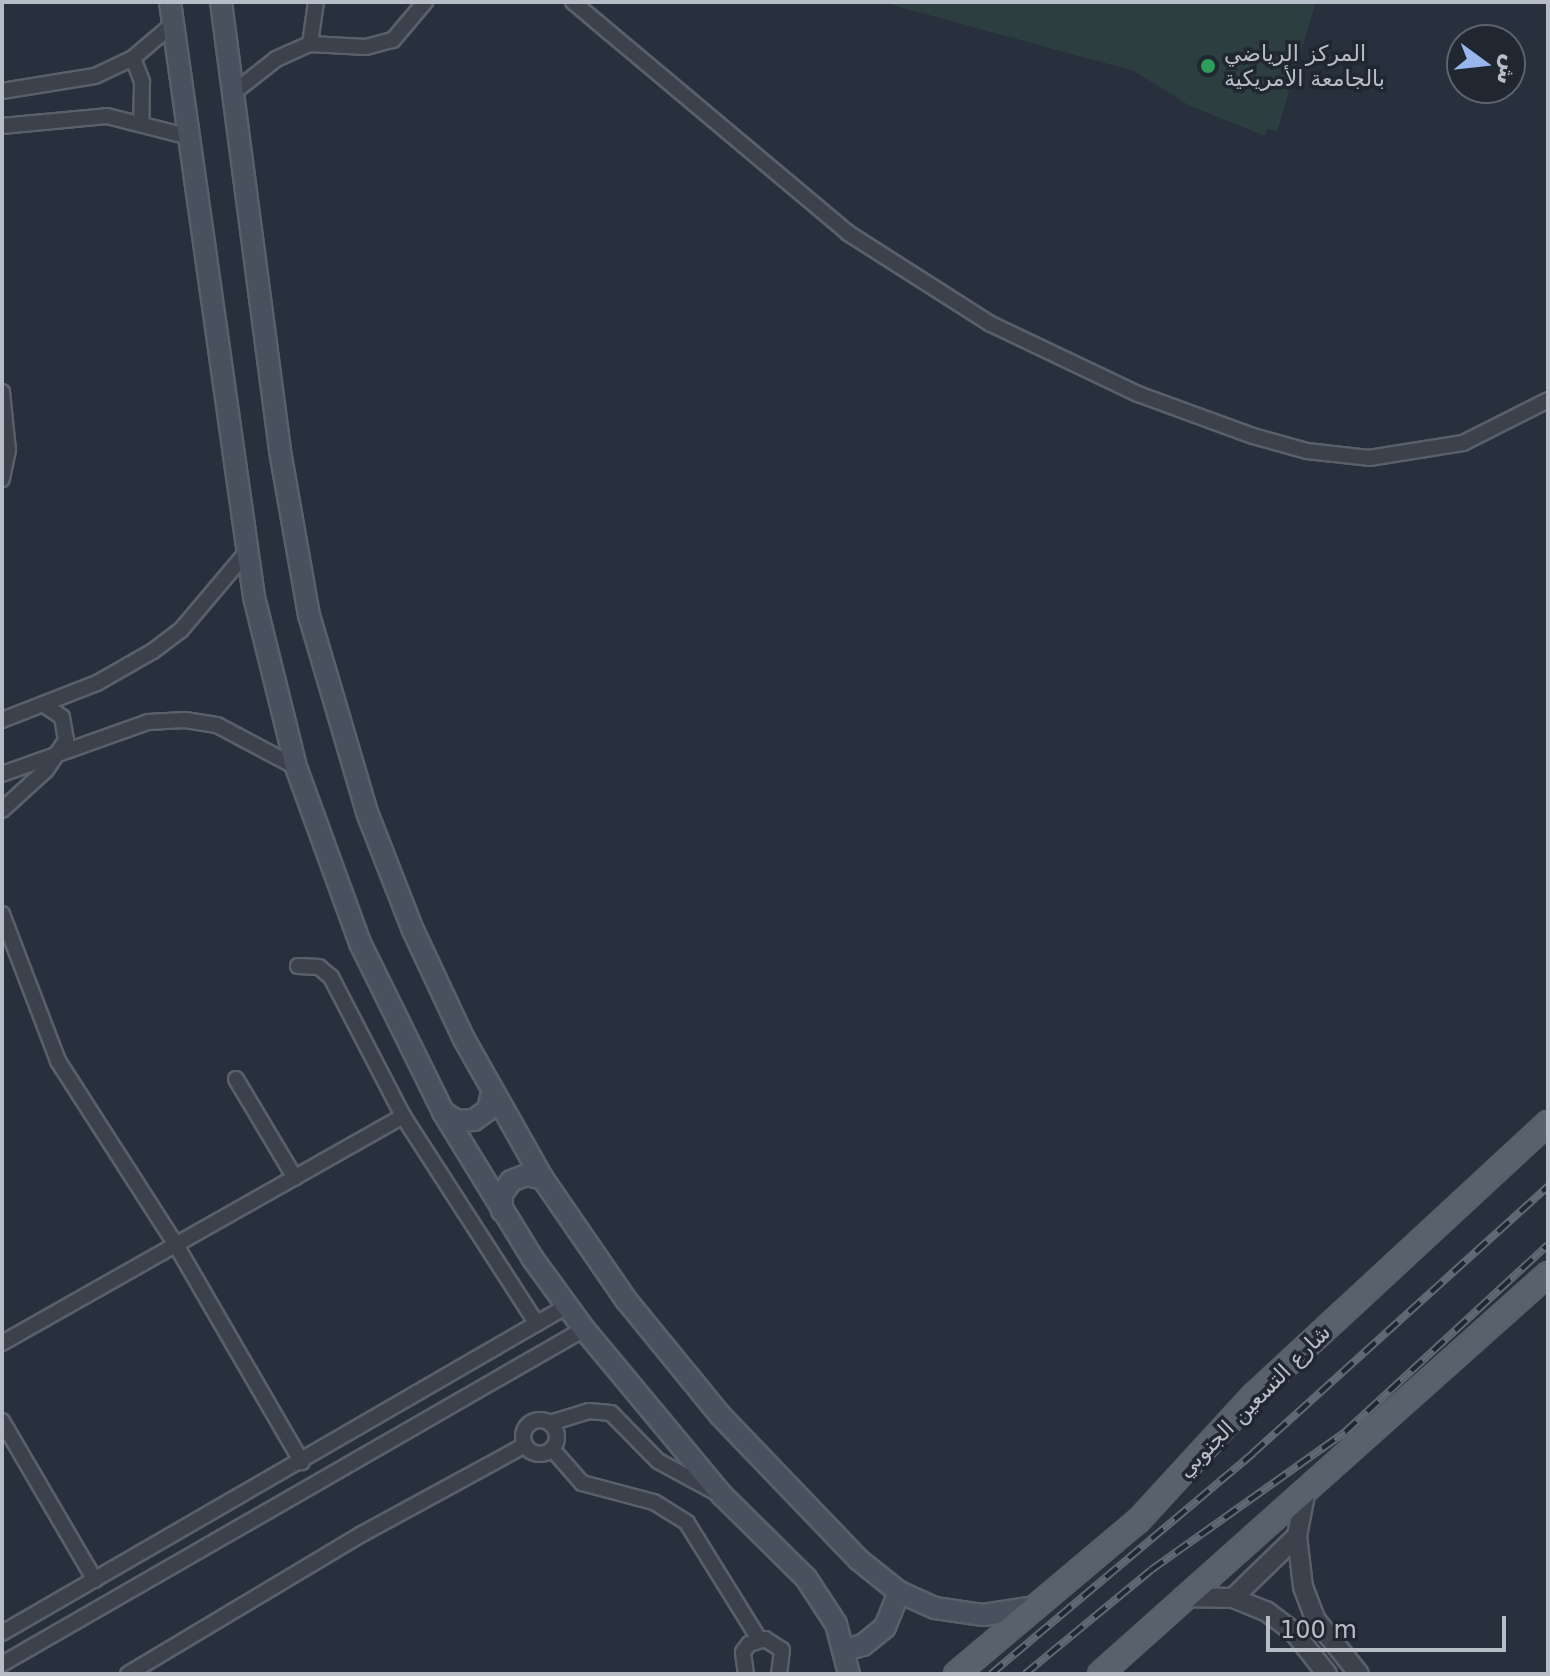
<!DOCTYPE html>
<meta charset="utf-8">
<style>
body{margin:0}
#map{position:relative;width:1550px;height:1676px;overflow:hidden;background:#27303c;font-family:"DejaVu Sans","Noto Sans Arabic",sans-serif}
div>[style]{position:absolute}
.green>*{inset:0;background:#2c3e3f}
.roads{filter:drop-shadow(2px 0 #59606a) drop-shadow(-2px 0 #59606a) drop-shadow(0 2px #59606a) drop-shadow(0 -2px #59606a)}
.minor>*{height:14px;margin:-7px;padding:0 7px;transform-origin:7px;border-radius:7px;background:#3b424c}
.minor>.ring{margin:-7px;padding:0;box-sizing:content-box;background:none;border:14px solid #3b424c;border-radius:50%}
.tertiary>*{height:18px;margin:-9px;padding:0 9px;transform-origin:9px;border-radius:9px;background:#3b424c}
.secondary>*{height:20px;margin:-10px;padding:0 10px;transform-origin:10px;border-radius:10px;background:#4a515e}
.primary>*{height:22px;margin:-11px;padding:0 11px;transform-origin:11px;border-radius:11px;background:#59616c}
.rail>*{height:8px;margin-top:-4px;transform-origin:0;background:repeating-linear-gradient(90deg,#202731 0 15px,#606874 0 30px);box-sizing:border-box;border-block:2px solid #606874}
.dots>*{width:22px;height:22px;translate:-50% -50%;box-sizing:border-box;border:4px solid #202731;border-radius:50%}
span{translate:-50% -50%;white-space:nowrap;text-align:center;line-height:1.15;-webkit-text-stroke:7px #202731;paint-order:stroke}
.poi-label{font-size:22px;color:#b7bdc7}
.left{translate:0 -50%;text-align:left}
.street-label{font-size:22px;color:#b7bdc7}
.frame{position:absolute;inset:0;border:4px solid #b7bdc7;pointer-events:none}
.north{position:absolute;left:1446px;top:24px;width:80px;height:80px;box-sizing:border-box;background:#202731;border:2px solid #5c636d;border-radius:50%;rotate:105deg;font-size:22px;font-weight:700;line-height:32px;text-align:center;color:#b7bdc7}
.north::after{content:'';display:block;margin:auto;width:28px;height:36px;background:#98b6eb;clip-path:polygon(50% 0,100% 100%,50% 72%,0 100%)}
.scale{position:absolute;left:1266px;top:1616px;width:240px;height:36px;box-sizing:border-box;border:4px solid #b7bdc7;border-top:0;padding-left:10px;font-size:24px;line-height:28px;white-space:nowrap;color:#b7bdc7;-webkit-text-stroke:6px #202731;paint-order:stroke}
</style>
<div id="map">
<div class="green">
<div style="clip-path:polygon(881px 2px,1316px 2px,1277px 131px,1267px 129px,1265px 136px,1190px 106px,1134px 71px)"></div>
</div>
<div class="roads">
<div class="minor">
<div style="left:573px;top:2px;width:359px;rotate:40deg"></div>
<div style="left:848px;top:233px;width:169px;rotate:32.5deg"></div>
<div style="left:991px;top:324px;width:163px;rotate:25.5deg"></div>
<div style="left:1138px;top:394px;width:122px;rotate:20.1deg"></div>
<div style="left:1253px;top:436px;width:56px;rotate:15.5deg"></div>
<div style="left:1307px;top:451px;width:62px;rotate:6.4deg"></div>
<div style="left:1369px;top:458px;width:95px;rotate:-9.1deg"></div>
<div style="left:1463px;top:443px;width:95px;rotate:-26.8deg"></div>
<div style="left:310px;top:44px;width:42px;rotate:-81.9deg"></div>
<div style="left:133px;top:58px;width:26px;rotate:69deg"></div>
<div style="left:142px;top:82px;width:39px;rotate:91deg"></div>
<div style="left:2px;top:91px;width:94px;rotate:-9.2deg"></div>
<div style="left:95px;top:76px;width:42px;rotate:-25.3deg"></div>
<div style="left:133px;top:58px;width:52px;rotate:-40.4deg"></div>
<div style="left:233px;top:93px;width:55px;rotate:-38.3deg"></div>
<div style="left:276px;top:59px;width:37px;rotate:-24deg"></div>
<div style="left:310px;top:44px;width:56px;rotate:3.1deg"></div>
<div style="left:366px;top:47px;width:28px;rotate:-15deg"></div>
<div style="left:393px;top:40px;width:50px;rotate:-49.9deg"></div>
<div style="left:2px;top:126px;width:105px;rotate:-5.4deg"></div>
<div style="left:107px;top:116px;width:81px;rotate:14.2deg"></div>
<div style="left:2px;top:392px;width:58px;rotate:84.1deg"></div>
<div style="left:8px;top:450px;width:30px;rotate:102deg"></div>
<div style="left:2px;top:720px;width:102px;rotate:-21.3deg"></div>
<div style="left:97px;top:683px;width:64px;rotate:-29.7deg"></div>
<div style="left:153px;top:651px;width:35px;rotate:-37deg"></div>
<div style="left:181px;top:630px;width:101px;rotate:-49.8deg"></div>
<div style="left:2px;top:774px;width:155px;rotate:-19.6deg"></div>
<div style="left:148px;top:722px;width:37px;rotate:-3deg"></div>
<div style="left:185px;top:720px;width:32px;rotate:9deg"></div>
<div style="left:217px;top:725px;width:89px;rotate:28deg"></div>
<div style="left:2px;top:810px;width:59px;rotate:-42.3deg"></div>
<div style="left:46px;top:770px;width:36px;rotate:-56deg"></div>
<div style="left:66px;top:740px;width:23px;rotate:-100deg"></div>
<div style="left:62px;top:717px;width:23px;rotate:-146deg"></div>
<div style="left:2px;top:914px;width:157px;rotate:69.1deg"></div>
<div style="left:58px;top:1061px;width:219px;rotate:57.3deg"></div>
<div style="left:176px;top:1245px;width:251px;rotate:59.9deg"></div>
<div style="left:298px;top:966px;width:21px;rotate:3deg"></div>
<div style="left:319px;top:967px;width:16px;rotate:40deg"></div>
<div style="left:331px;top:977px;width:157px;rotate:62.6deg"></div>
<div style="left:403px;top:1116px;width:247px;rotate:57.2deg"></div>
<div style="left:236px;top:1079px;width:115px;rotate:59.2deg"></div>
<div style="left:2px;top:1343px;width:461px;rotate:-29.5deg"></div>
<div class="ring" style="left:523px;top:1420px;width:20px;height:20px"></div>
<div style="left:2px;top:1421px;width:184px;rotate:59.7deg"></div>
<div style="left:550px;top:1423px;width:41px;rotate:-17.1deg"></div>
<div style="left:589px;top:1411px;width:22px;rotate:5deg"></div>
<div style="left:611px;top:1413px;width:67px;rotate:45.6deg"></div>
<div style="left:658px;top:1461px;width:69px;rotate:28.4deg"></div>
<div style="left:553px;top:1450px;width:44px;rotate:48.7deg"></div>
<div style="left:582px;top:1483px;width:74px;rotate:14.8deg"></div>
<div style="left:654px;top:1502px;width:39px;rotate:32deg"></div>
<div style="left:687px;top:1523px;width:137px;rotate:58.2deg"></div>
<div style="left:2px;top:1633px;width:653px;rotate:-30.06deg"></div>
<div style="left:2px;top:1664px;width:672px;rotate:-29.92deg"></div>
<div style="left:128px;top:1674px;width:273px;rotate:-30.9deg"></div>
<div style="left:362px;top:1534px;width:186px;rotate:-28.6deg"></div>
<div style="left:746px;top:1674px;width:22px;rotate:-98deg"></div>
<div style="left:743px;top:1652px;width:10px;rotate:-53deg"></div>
<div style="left:749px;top:1644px;width:17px;rotate:-17deg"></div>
<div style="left:765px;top:1639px;width:20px;rotate:33deg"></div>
<div style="left:782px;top:1650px;width:24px;rotate:97deg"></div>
</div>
<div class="tertiary">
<div style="left:1306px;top:1490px;width:47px;rotate:101.1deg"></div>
<div style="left:1297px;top:1536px;width:51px;rotate:83.3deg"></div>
<div style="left:1303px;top:1587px;width:34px;rotate:69deg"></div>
<div style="left:1315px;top:1619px;width:70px;rotate:51.3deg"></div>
<div style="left:1183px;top:1597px;width:50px;rotate:1.1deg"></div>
<div style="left:1233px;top:1598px;width:35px;rotate:22deg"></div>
<div style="left:1266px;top:1611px;width:34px;rotate:37deg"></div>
<div style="left:1293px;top:1631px;width:55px;rotate:51.7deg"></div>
<div style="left:1233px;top:1598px;width:89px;rotate:-44.1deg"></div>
</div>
<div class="secondary">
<div style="left:170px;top:2px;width:601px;rotate:81.96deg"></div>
<div style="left:254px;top:597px;width:175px;rotate:76.1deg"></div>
<div style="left:296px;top:767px;width:187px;rotate:70deg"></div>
<div style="left:360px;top:943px;width:188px;rotate:63.8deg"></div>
<div style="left:443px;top:1112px;width:172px;rotate:58.5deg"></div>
<div style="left:533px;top:1259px;width:87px;rotate:53.9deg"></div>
<div style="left:584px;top:1329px;width:216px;rotate:50.3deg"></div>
<div style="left:722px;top:1495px;width:118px;rotate:44.7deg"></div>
<div style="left:806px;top:1578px;width:55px;rotate:56.9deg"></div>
<div style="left:836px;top:1624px;width:52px;rotate:75.4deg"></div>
<div style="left:221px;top:2px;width:453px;rotate:82.5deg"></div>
<div style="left:280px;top:451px;width:167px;rotate:80deg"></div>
<div style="left:309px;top:615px;width:209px;rotate:73.6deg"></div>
<div style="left:368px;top:815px;width:121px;rotate:68.7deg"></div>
<div style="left:412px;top:928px;width:123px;rotate:64.9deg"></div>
<div style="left:464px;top:1039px;width:161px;rotate:60.6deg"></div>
<div style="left:543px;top:1179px;width:148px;rotate:55.5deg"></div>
<div style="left:627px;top:1301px;width:147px;rotate:50.8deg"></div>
<div style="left:720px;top:1415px;width:201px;rotate:46.2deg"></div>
<div style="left:859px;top:1560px;width:51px;rotate:38.7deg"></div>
<div style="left:899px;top:1592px;width:39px;rotate:24deg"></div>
<div style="left:935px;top:1608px;width:49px;rotate:8.3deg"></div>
<div style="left:983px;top:1615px;width:53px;rotate:-8.7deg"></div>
<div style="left:443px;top:1112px;width:17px;rotate:33deg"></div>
<div style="left:457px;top:1121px;width:17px;rotate:-3deg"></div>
<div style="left:474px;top:1120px;width:17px;rotate:-36deg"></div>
<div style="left:488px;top:1110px;width:17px;rotate:-77deg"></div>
<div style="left:502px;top:1211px;width:17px;rotate:-90deg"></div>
<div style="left:502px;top:1194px;width:16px;rotate:-55deg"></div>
<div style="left:511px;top:1181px;width:17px;rotate:-21deg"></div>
<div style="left:527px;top:1175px;width:16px;rotate:14deg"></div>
<div style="left:845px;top:1650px;width:19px;rotate:-16deg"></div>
<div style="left:863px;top:1645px;width:28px;rotate:-39deg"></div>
<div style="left:885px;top:1627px;width:38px;rotate:-68deg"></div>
</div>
<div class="primary">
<div style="left:956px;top:1674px;width:238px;rotate:-40.1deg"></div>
<div style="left:1138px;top:1521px;width:171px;rotate:-47.4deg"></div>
<div style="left:1254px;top:1395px;width:401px;rotate:-42.8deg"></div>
<div style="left:1100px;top:1674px;width:601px;rotate:-41.76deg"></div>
</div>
</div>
<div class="rail">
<div style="left:991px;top:1674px;width:343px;rotate:-40.1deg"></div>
<div style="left:1253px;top:1453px;width:398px;rotate:-42.1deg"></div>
<div style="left:1025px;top:1674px;width:163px;rotate:-39.5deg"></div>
<div style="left:1151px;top:1570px;width:238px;rotate:-35.4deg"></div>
<div style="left:1345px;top:1432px;width:276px;rotate:-42.7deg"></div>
</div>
<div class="dots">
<div style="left:1208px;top:66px;background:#2e9e5b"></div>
</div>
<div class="poi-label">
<span class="left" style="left:1224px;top:66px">المركز الرياضي<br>بالجامعة الأمريكية</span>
</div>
<div class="street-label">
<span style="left:1254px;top:1401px;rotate:-45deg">شارع التسعين الجنوبي</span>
</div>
<div class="frame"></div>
<div class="north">ش</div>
<div class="scale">100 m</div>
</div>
